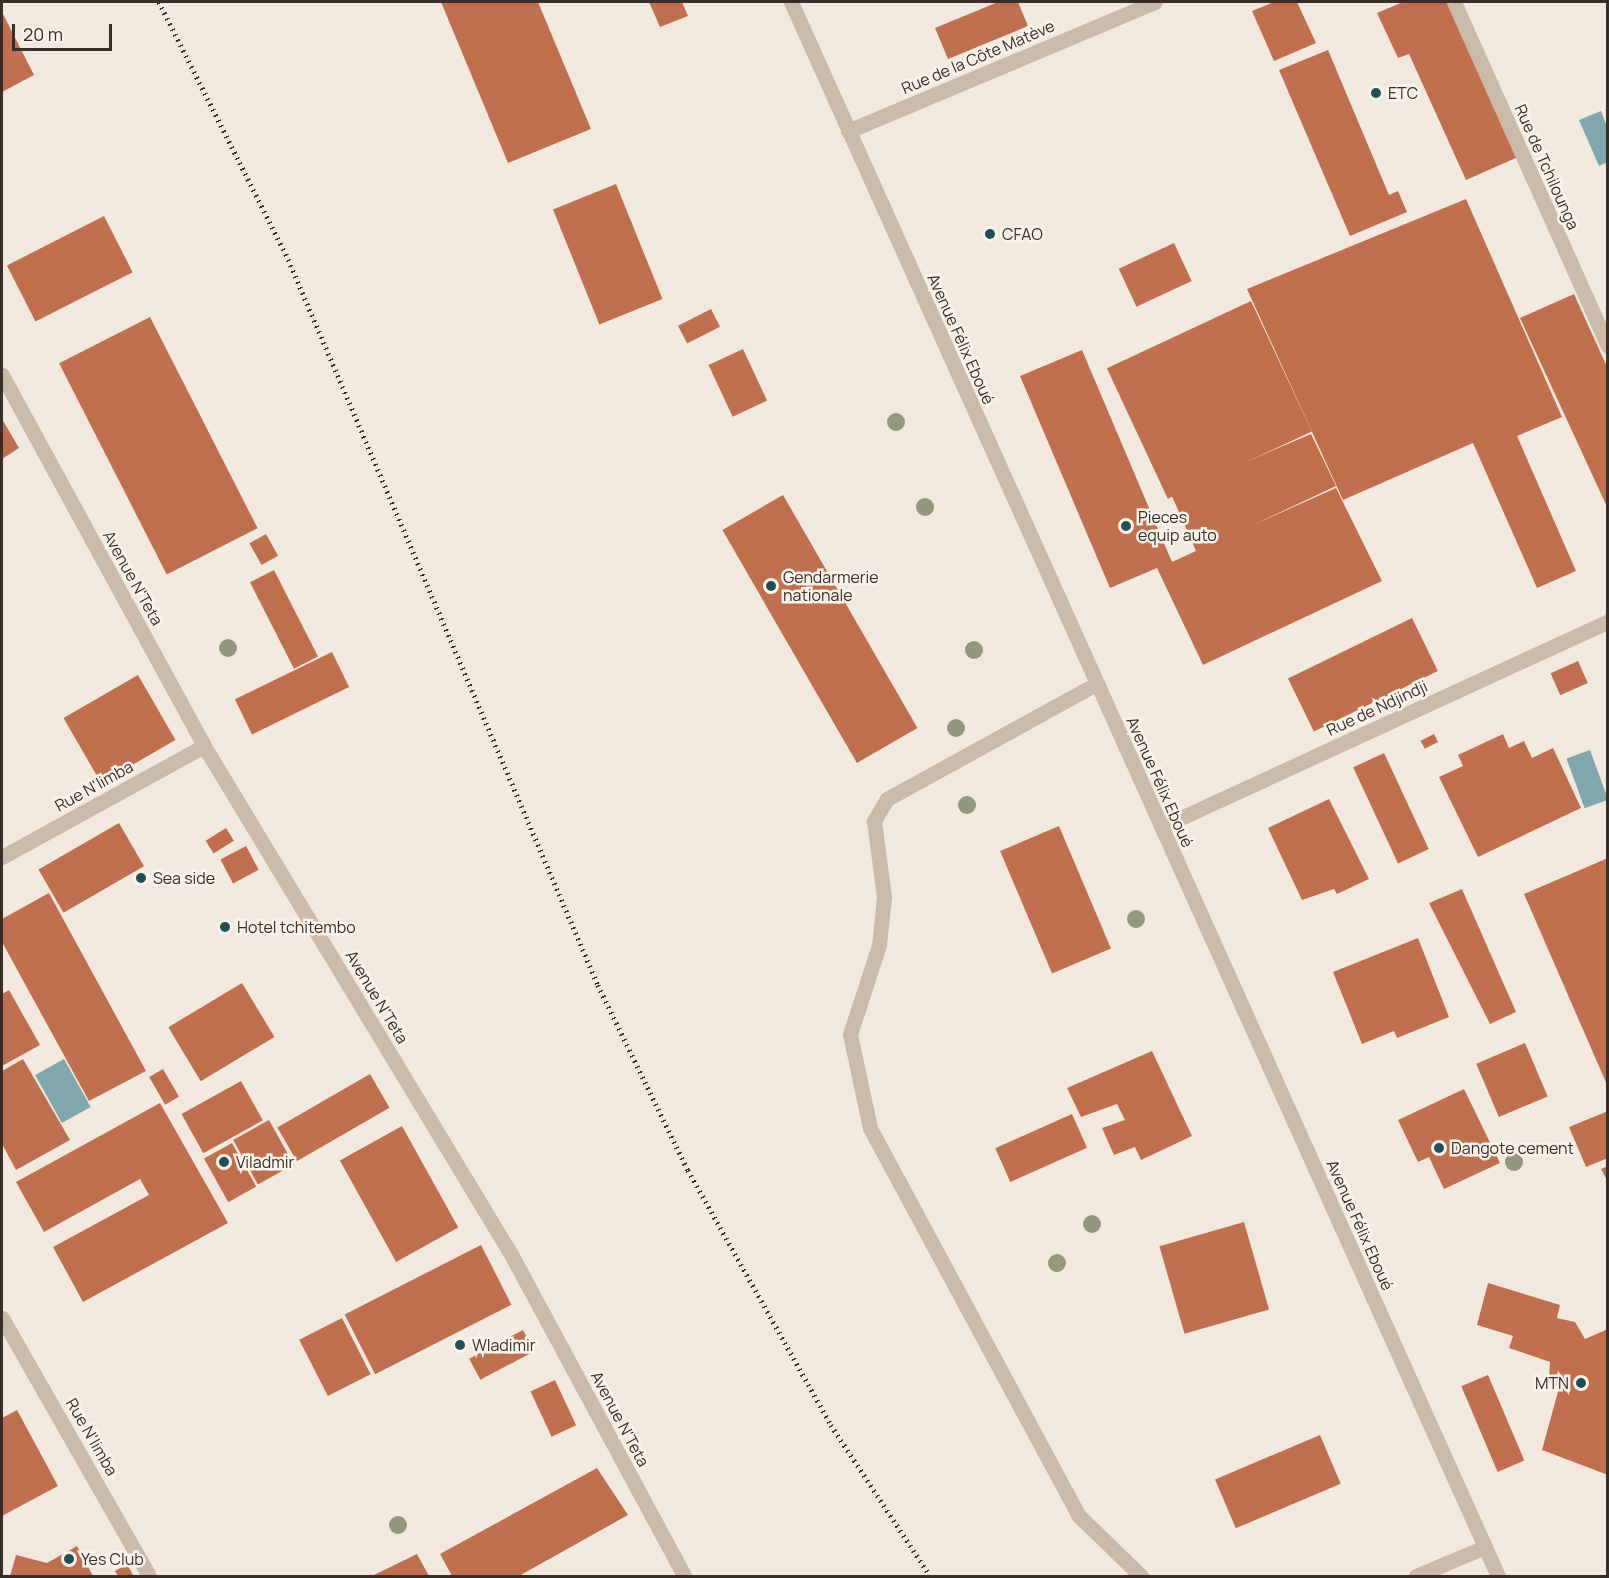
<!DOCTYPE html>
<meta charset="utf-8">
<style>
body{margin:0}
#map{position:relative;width:1609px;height:1578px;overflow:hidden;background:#f1e9de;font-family:Manrope,sans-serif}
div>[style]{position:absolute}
.water>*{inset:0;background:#7ea8ad;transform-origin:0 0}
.building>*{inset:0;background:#c0704d;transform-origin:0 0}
.service>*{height:15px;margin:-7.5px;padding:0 7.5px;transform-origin:7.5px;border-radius:7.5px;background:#c9baaa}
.minor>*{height:15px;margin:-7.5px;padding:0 7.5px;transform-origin:7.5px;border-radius:7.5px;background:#c9baaa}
.tertiary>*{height:15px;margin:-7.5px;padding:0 7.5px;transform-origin:7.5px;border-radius:7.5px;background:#c9baaa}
.rail>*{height:4.5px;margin-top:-2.25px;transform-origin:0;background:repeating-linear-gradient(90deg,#372e29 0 1.5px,transparent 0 6px)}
.trees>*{width:18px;height:18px;margin:-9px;border-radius:50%;background:#92977d}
.dots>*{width:16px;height:16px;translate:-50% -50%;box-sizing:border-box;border:3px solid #f9f3ea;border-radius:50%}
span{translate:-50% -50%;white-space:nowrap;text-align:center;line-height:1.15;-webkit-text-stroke:5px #f9f3ea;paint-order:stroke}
.street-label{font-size:16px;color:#372e29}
.poi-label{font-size:16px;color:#372e29}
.left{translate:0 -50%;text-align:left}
.right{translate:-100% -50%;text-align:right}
.frame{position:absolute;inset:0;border:3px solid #372e29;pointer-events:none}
.scale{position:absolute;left:12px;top:24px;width:100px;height:27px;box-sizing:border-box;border:3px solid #372e29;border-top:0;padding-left:8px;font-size:18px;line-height:21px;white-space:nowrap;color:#372e29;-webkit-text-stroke:4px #f9f3ea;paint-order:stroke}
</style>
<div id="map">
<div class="water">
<div style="clip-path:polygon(1601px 111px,1607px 127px,1608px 162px,1599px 166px,1579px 120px)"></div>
<div style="left:1590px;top:750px;width:53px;height:25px;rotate:70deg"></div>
<div style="left:64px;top:1059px;width:55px;height:33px;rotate:61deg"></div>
</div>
<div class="building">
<div style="clip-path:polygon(441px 2px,538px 2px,591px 129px,508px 163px)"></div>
<div style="clip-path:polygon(649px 2px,682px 2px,688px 16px,660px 27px)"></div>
<div style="clip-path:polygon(998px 2px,1018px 2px,1028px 26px,948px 59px,935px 28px)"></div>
<div style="clip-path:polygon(1274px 2px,1297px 2px,1316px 43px,1274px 61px,1252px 11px)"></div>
<div style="clip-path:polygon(1403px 2px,1447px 2px,1518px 157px,1466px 180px,1409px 54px,1398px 58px,1377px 13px)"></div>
<div style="clip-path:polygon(2px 12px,34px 75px,2px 92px)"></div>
<div style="clip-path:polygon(1328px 50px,1389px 195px,1398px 191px,1407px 212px,1350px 236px,1279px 70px)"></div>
<div style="left:616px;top:184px;width:124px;height:68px;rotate:68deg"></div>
<div style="clip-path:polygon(1466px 199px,1562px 417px,1517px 436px,1576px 571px,1537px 588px,1473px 443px,1343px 500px,1247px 289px)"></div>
<div style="left:104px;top:216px;width:63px;height:109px;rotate:63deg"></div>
<div style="left:1174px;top:243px;width:42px;height:61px;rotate:65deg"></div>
<div style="clip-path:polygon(1574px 294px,1608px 369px,1608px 509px,1520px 318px)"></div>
<div style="left:1251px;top:301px;width:144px;height:159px;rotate:65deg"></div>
<div style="left:711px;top:309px;width:20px;height:37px;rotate:63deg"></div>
<div style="left:150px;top:317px;width:237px;height:102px;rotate:63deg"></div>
<div style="left:743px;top:349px;width:57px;height:38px;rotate:65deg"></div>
<div style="clip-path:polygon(1082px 350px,1172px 562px,1196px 551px,1171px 494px,1311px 434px,1336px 486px,1253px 525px,1336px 488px,1382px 581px,1203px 665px,1157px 568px,1110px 588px,1020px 376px)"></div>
<div style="clip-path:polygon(2px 419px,19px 448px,2px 459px)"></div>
<div style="left:783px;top:495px;width:269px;height:70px;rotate:60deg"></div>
<div style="left:266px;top:534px;width:25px;height:19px;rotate:61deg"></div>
<div style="left:274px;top:570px;width:97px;height:27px;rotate:63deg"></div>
<div style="left:1412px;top:618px;width:59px;height:138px;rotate:64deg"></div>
<div style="left:332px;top:652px;width:39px;height:108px;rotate:64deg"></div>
<div style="left:1578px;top:661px;width:24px;height:30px;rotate:66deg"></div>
<div style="left:138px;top:675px;width:75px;height:86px;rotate:60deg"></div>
<div style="left:1434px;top:734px;width:9px;height:15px;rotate:63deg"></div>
<div style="clip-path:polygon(1503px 734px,1509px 748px,1524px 741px,1532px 758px,1553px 748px,1581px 808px,1478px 857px,1439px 777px,1463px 766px,1458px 755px)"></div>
<div style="left:1384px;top:753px;width:106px;height:34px;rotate:65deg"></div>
<div style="clip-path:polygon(1329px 799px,1369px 879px,1337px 894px,1334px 889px,1302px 900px,1268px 828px)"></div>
<div style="left:119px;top:823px;width:50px;height:93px;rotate:60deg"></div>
<div style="left:1059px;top:826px;width:133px;height:64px;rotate:67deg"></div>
<div style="left:226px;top:828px;width:15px;height:24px;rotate:58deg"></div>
<div style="left:246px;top:846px;width:27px;height:29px;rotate:62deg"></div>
<div style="clip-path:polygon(1608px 858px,1608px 1087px,1524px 894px)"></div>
<div style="clip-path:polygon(1462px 889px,1516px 1012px,1490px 1024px,1429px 903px)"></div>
<div style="clip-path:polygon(49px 893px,146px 1071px,89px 1101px,2px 942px,2px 919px)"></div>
<div style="clip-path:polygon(1418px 938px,1449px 1017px,1397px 1038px,1394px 1031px,1362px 1044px,1333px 972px)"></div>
<div style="left:242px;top:983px;width:63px;height:86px;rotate:59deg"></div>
<div style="clip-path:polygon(9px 990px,40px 1045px,2px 1066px,2px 994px)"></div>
<div style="left:1525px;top:1043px;width:58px;height:53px;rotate:67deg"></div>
<div style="clip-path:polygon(1152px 1051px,1192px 1136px,1141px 1160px,1135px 1147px,1114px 1155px,1102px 1128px,1125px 1120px,1117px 1104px,1081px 1117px,1067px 1088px)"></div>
<div style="clip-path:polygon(23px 1059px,70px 1140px,16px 1170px,2px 1144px,2px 1071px)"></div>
<div style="left:163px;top:1069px;width:32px;height:16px;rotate:60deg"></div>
<div style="left:370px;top:1074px;width:39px;height:107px;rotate:60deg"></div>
<div style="left:241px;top:1081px;width:45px;height:68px;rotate:61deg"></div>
<div style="clip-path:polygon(1464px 1089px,1500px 1163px,1444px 1189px,1429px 1157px,1418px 1162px,1398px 1120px)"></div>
<div style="clip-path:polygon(160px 1103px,228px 1223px,83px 1302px,53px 1247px,149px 1195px,140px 1179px,44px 1232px,16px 1182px)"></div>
<div style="clip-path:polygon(1608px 1111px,1608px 1158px,1586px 1167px,1569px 1127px)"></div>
<div style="left:1072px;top:1114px;width:37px;height:84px;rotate:66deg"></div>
<div style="left:269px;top:1120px;width:51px;height:41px;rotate:61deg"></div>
<div style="left:402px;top:1126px;width:116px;height:71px;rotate:61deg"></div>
<div style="left:232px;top:1143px;width:50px;height:32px;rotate:61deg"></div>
<div style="clip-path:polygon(1608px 1166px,1608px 1182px,1601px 1169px)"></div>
<div style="left:1244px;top:1222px;width:91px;height:88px;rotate:74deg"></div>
<div style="left:481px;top:1245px;width:67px;height:153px;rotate:63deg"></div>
<div style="clip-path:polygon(1488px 1283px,1560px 1305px,1557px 1318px,1575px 1322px,1585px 1339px,1608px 1329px,1608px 1475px,1542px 1450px,1559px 1388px,1549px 1378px,1550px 1362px,1509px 1348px,1513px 1336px,1477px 1325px)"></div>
<div style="left:342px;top:1318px;width:63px;height:48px;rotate:63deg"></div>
<div style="left:523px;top:1330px;width:24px;height:61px;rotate:62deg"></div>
<div style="left:1488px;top:1375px;width:93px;height:29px;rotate:67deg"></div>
<div style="left:555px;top:1380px;width:50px;height:27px;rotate:65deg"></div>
<div style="clip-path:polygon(17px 1410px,58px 1486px,2px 1516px,2px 1418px)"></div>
<div style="left:1320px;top:1435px;width:53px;height:114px;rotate:67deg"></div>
<div style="clip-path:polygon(597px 1468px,628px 1515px,519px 1576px,452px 1576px,440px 1554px)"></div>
<div style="clip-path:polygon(77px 1546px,93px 1576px,10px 1576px,16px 1555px,47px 1563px)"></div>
<div style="clip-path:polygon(417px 1554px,429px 1576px,372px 1576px)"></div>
<div style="clip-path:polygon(127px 1564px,133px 1575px,118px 1576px,115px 1571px)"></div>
</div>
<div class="service">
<div style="left:1096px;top:684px;width:239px;rotate:151.2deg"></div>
<div style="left:887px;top:799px;width:26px;rotate:121deg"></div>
<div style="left:874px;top:821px;width:77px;rotate:82.5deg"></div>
<div style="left:884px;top:897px;width:48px;rotate:95.9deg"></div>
<div style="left:879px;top:945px;width:94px;rotate:108deg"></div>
<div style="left:850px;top:1034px;width:96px;rotate:78deg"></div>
<div style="left:870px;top:1128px;width:439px;rotate:61.7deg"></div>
<div style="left:1078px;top:1515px;width:88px;rotate:44.1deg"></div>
</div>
<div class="minor">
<div style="left:1454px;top:2px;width:377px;rotate:65.9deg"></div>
<div style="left:848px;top:131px;width:333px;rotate:-22.8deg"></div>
<div style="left:2px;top:375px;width:422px;rotate:61.4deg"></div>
<div style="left:204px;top:746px;width:596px;rotate:58.87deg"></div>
<div style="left:512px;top:1256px;width:363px;rotate:61.7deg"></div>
<div style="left:1161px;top:827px;width:492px;rotate:-24.7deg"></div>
<div style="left:2px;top:857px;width:230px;rotate:-28.8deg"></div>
<div style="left:2px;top:1318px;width:297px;rotate:60.3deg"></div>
<div style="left:1416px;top:1576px;width:75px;rotate:-22.8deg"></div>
</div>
<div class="tertiary">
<div style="left:791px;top:2px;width:1725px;rotate:65.81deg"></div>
</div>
<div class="rail">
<div style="left:159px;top:2px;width:282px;rotate:63.3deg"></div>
<div style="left:286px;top:254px;width:795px;rotate:66.89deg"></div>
<div style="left:598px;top:985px;width:206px;rotate:64.1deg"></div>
<div style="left:688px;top:1170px;width:292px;rotate:60.7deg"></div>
<div style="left:831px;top:1425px;width:181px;rotate:56.7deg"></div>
</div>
<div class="trees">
<div style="left:896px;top:422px"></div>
<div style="left:925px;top:507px"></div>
<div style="left:228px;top:648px"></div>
<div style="left:974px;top:650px"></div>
<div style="left:956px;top:728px"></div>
<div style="left:967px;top:805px"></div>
<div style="left:1136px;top:919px"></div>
<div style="left:1514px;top:1162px"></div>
<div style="left:1092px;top:1224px"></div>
<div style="left:1057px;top:1263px"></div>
<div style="left:398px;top:1525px"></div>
</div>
<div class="dots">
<div style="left:1376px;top:93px;background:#214f56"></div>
<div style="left:990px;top:234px;background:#214f56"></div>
<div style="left:1126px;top:526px;background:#214f56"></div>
<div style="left:771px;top:586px;background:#214f56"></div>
<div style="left:141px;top:878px;background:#214f56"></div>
<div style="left:225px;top:927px;background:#214f56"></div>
<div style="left:1439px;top:1148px;background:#214f56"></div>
<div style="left:224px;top:1162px;background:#214f56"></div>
<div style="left:460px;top:1345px;background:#214f56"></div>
<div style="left:1581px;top:1383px;background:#214f56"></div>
<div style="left:69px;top:1559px;background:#214f56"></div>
</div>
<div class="street-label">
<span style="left:978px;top:57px;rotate:-23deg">Rue de la Côte Matève</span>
<span style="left:1547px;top:167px;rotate:66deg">Rue de Tchilounga</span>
<span style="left:961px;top:339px;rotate:66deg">Avenue Félix Eboué</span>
<span style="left:133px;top:578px;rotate:61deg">Avenue N'Teta</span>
<span style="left:1377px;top:708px;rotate:-25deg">Rue de Ndjindji</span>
<span style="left:1160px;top:782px;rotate:66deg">Avenue Félix Eboué</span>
<span style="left:94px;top:786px;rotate:-29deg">Rue N'limba</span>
<span style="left:377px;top:997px;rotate:59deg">Avenue N'Teta</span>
<span style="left:1360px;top:1225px;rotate:66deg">Avenue Félix Eboué</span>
<span style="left:620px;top:1419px;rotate:62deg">Avenue N'Teta</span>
<span style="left:92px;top:1437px;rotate:60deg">Rue N'limba</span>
</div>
<div class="poi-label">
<span class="left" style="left:1388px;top:93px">ETC</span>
<span class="left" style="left:1002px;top:234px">CFAO</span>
<span class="left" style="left:1138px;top:526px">Pieces<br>equip auto</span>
<span class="left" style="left:783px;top:586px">Gendarmerie<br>nationale</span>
<span class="left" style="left:153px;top:878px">Sea side</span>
<span class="left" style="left:237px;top:927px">Hotel tchitembo</span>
<span class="left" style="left:1451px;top:1148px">Dangote cement</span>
<span class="left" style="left:236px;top:1162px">Viladmir</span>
<span class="left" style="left:472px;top:1345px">Wladimir</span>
<span class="right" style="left:1569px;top:1383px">MTN</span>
<span class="left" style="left:81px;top:1559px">Yes Club</span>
</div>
<div class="frame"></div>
<div class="scale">20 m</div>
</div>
